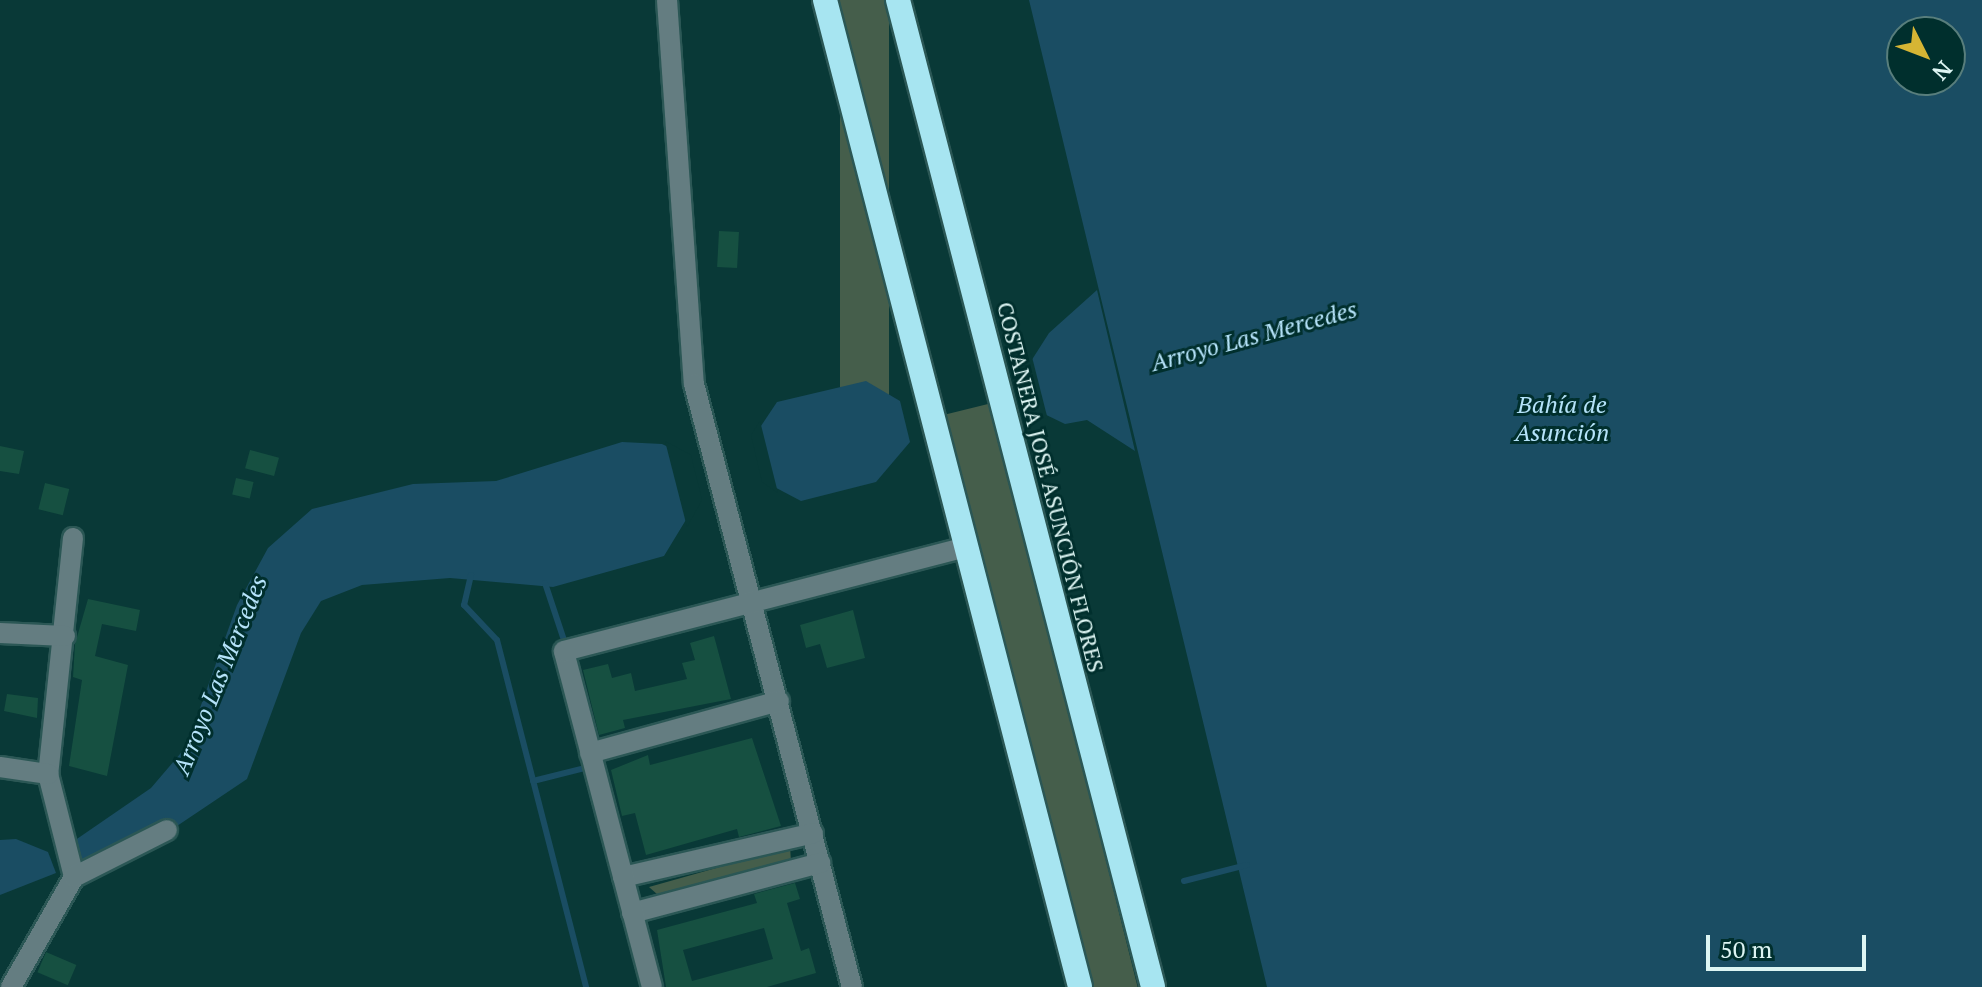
<!DOCTYPE html>
<meta charset="utf-8">
<style>
body{margin:0}
#map{position:relative;width:1982px;height:987px;overflow:hidden;background:#093937;font-family:"PT Serif",serif}
div>[style]{position:absolute}
.green>*{inset:0;background:#455e4b;transform-origin:0 0}
.water>*{inset:0;background:#1a4d63}
.pier>*{inset:0;background:#093937}
.stream>*{height:6px;margin:-3px;padding:0 3px;transform-origin:3px;border-radius:3px;background:#1a4d63}
.building>*{inset:0;background:#165041;transform-origin:0 0}
.roads{filter:drop-shadow(2px 0 #2b5755) drop-shadow(-2px 0 #2b5755) drop-shadow(0 2px #2b5755) drop-shadow(0 -2px #2b5755)}
.minor>*{height:20px;margin:-10px;padding:0 10px;transform-origin:10px;border-radius:10px;background:#647d81}
.highway>*{height:24px;margin:-12px;padding:0 12px;transform-origin:12px;border-radius:12px;background:#a7e5f1}
span{translate:-50% -50%;white-space:nowrap;text-align:center;line-height:1.15;-webkit-text-stroke:6px #002f2d;paint-order:stroke}
.street-label{font-size:22px;color:#ddf5f3}
.water-label{font-size:24px;color:#b5e3fa;font-style:italic}
.north{position:absolute;left:1886px;top:16px;width:80px;height:80px;box-sizing:border-box;background:#002f2d;border:2px solid #587e7c;border-radius:50%;rotate:132deg;font-size:22px;font-weight:700;line-height:32px;text-align:center;color:#ddf5f3}
.north::after{content:'';display:block;margin:auto;width:28px;height:36px;background:#d6b534;clip-path:polygon(50% 0,100% 100%,50% 72%,0 100%)}
.scale{position:absolute;left:1706px;top:935px;width:160px;height:36px;box-sizing:border-box;border:4px solid #ddf5f3;border-top:0;padding-left:10px;font-size:24px;line-height:28px;white-space:nowrap;color:#ddf5f3;-webkit-text-stroke:6px #002f2d;paint-order:stroke}
</style>
<div id="map">
<div class="green">
<div style="left:840px;top:0;width:49px;height:423px"></div>
<div style="left:992px;top:403px;width:603px;height:48px;rotate:76deg"></div>
<div style="clip-path:polygon(790px 847px,791px 861px,658px 895px,649px 887px)"></div>
</div>
<div class="water">
<div style="clip-path:polygon(evenodd,1029px 0,1982px 0,1982px 987px,1267px 987px,1029px 0,1902px 32px,1950px 32px,1950px 80px,1902px 80px,1902px 32px)"></div>
<div style="clip-path:polygon(1097px 290px,1135px 451px,1087px 420px,1065px 424px,1036px 410px,1026px 369px,1049px 333px)"></div>
<div style="clip-path:polygon(866px 381px,900px 401px,910px 442px,876px 482px,801px 501px,765px 482px,755px 435px,777px 402px)"></div>
<div style="clip-path:polygon(622px 442px,662px 444px,687px 456px,698px 500px,664px 556px,553px 587px,450px 578px,362px 585px,321px 601px,301px 633px,247px 779px,177px 826px,81px 868px,71px 843px,151px 788px,186px 747px,237px 605px,268px 548px,312px 509px,413px 484px,496px 481px)"></div>
<div style="clip-path:polygon(16px 839px,48px 852px,56px 873px,0 895px,0 840px)"></div>
</div>
<div class="pier">
<div style="clip-path:polygon(1031px 353px,1048px 420px,1032px 411px,1022px 369px)"></div>
<div style="clip-path:polygon(760px 421px,778px 493px,762px 482px,751px 435px)"></div>
<div style="clip-path:polygon(665px 441px,691px 455px,702px 500px,687px 527px)"></div>
</div>
<div class="stream">
<div style="left:471px;top:575px;width:31px;rotate:103deg"></div>
<div style="left:464px;top:605px;width:48px;rotate:46.7deg"></div>
<div style="left:497px;top:640px;width:358px;rotate:75.6deg"></div>
<div style="left:545px;top:583px;width:60px;rotate:71.6deg"></div>
<div style="left:533px;top:781px;width:54px;rotate:-14deg"></div>
<div style="left:1184px;top:881px;width:65px;rotate:-14.3deg"></div>
</div>
<div class="building">
<div style="left:719px;top:231px;width:20px;height:36px;rotate:3deg"></div>
<div style="clip-path:polygon(0 446px,24px 451px,19px 474px,0 471px)"></div>
<div style="left:250px;top:450px;width:30px;height:19px;rotate:15deg"></div>
<div style="left:236px;top:478px;width:18px;height:17px;rotate:13deg"></div>
<div style="left:45px;top:483px;width:25px;height:27px;rotate:14deg"></div>
<div style="clip-path:polygon(88px 599px,140px 610px,136px 631px,102px 624px,95px 656px,128px 665px,107px 776px,69px 766px,82px 680px,73px 677px,75px 644px)"></div>
<div style="clip-path:polygon(853px 610px,865px 658px,827px 668px,820px 644px,806px 648px,800px 625px)"></div>
<div style="clip-path:polygon(714px 636px,731px 699px,623px 720px,625px 728px,599px 735px,583px 670px,608px 664px,612px 678px,631px 673px,635px 691px,687px 679px,682px 663px,695px 660px,690px 643px)"></div>
<div style="clip-path:polygon(7px 694px,38px 698px,37px 718px,4px 711px)"></div>
<div style="clip-path:polygon(752px 738px,781px 826px,739px 837px,737px 829px,646px 855px,635px 813px,622px 816px,611px 770px,648px 755px,650px 765px)"></div>
<div style="clip-path:polygon(evenodd,795px 883px,800px 899px,787px 903px,801px 951px,809px 948px,816px 973px,767px 987px,666px 987px,657px 930px,757px 903px,754px 894px,795px 883px,764px 928px,773px 959px,692px 981px,683px 950px,764px 928px)"></div>
<div style="left:46px;top:952px;width:33px;height:22px;rotate:23deg"></div>
</div>
<div class="roads">
<div class="minor">
<div style="left:667px;top:0;width:385px;rotate:86deg"></div>
<div style="left:694px;top:384px;width:623px;rotate:75.32deg"></div>
<div style="left:73px;top:538px;width:237px;rotate:96deg"></div>
<div style="left:48px;top:774px;width:106px;rotate:75.8deg"></div>
<div style="left:0;top:633px;width:65px;rotate:2.6deg"></div>
<div style="left:590px;top:753px;width:196px;rotate:-15.4deg"></div>
<div style="left:0;top:767px;width:49px;rotate:8.3deg"></div>
<div style="left:623px;top:877px;width:195px;rotate:-13deg"></div>
<div style="left:632px;top:913px;width:195px;rotate:-14.9deg"></div>
<div style="left:11px;top:987px;width:127px;rotate:-60.2deg"></div>
<div style="left:74px;top:877px;width:104px;rotate:-26.8deg"></div>
<div style="left:652px;top:987px;width:347px;rotate:-104.7deg"></div>
<div style="left:564px;top:651px;width:415px;rotate:-14.5deg"></div>
</div>
<div class="highway">
<div style="left:825px;top:0;width:1019px;rotate:75.51deg"></div>
<div style="left:898px;top:0;width:1019px;rotate:75.51deg"></div>
</div>
</div>
<div class="street-label">
<span style="left:1051px;top:487px;rotate:76deg">COSTANERA JOSÉ ASUNCIÓN FLORES</span>
</div>
<div class="water-label">
<span style="left:1254px;top:336px;rotate:-15deg">Arroyo Las Mercedes</span>
<span style="left:1562px;top:419px">Bahía de<br>Asunción</span>
<span style="left:220px;top:675px;rotate:-68deg">Arroyo Las Mercedes</span>
</div>
<div class="north">N</div>
<div class="scale">50 m</div>
</div>
